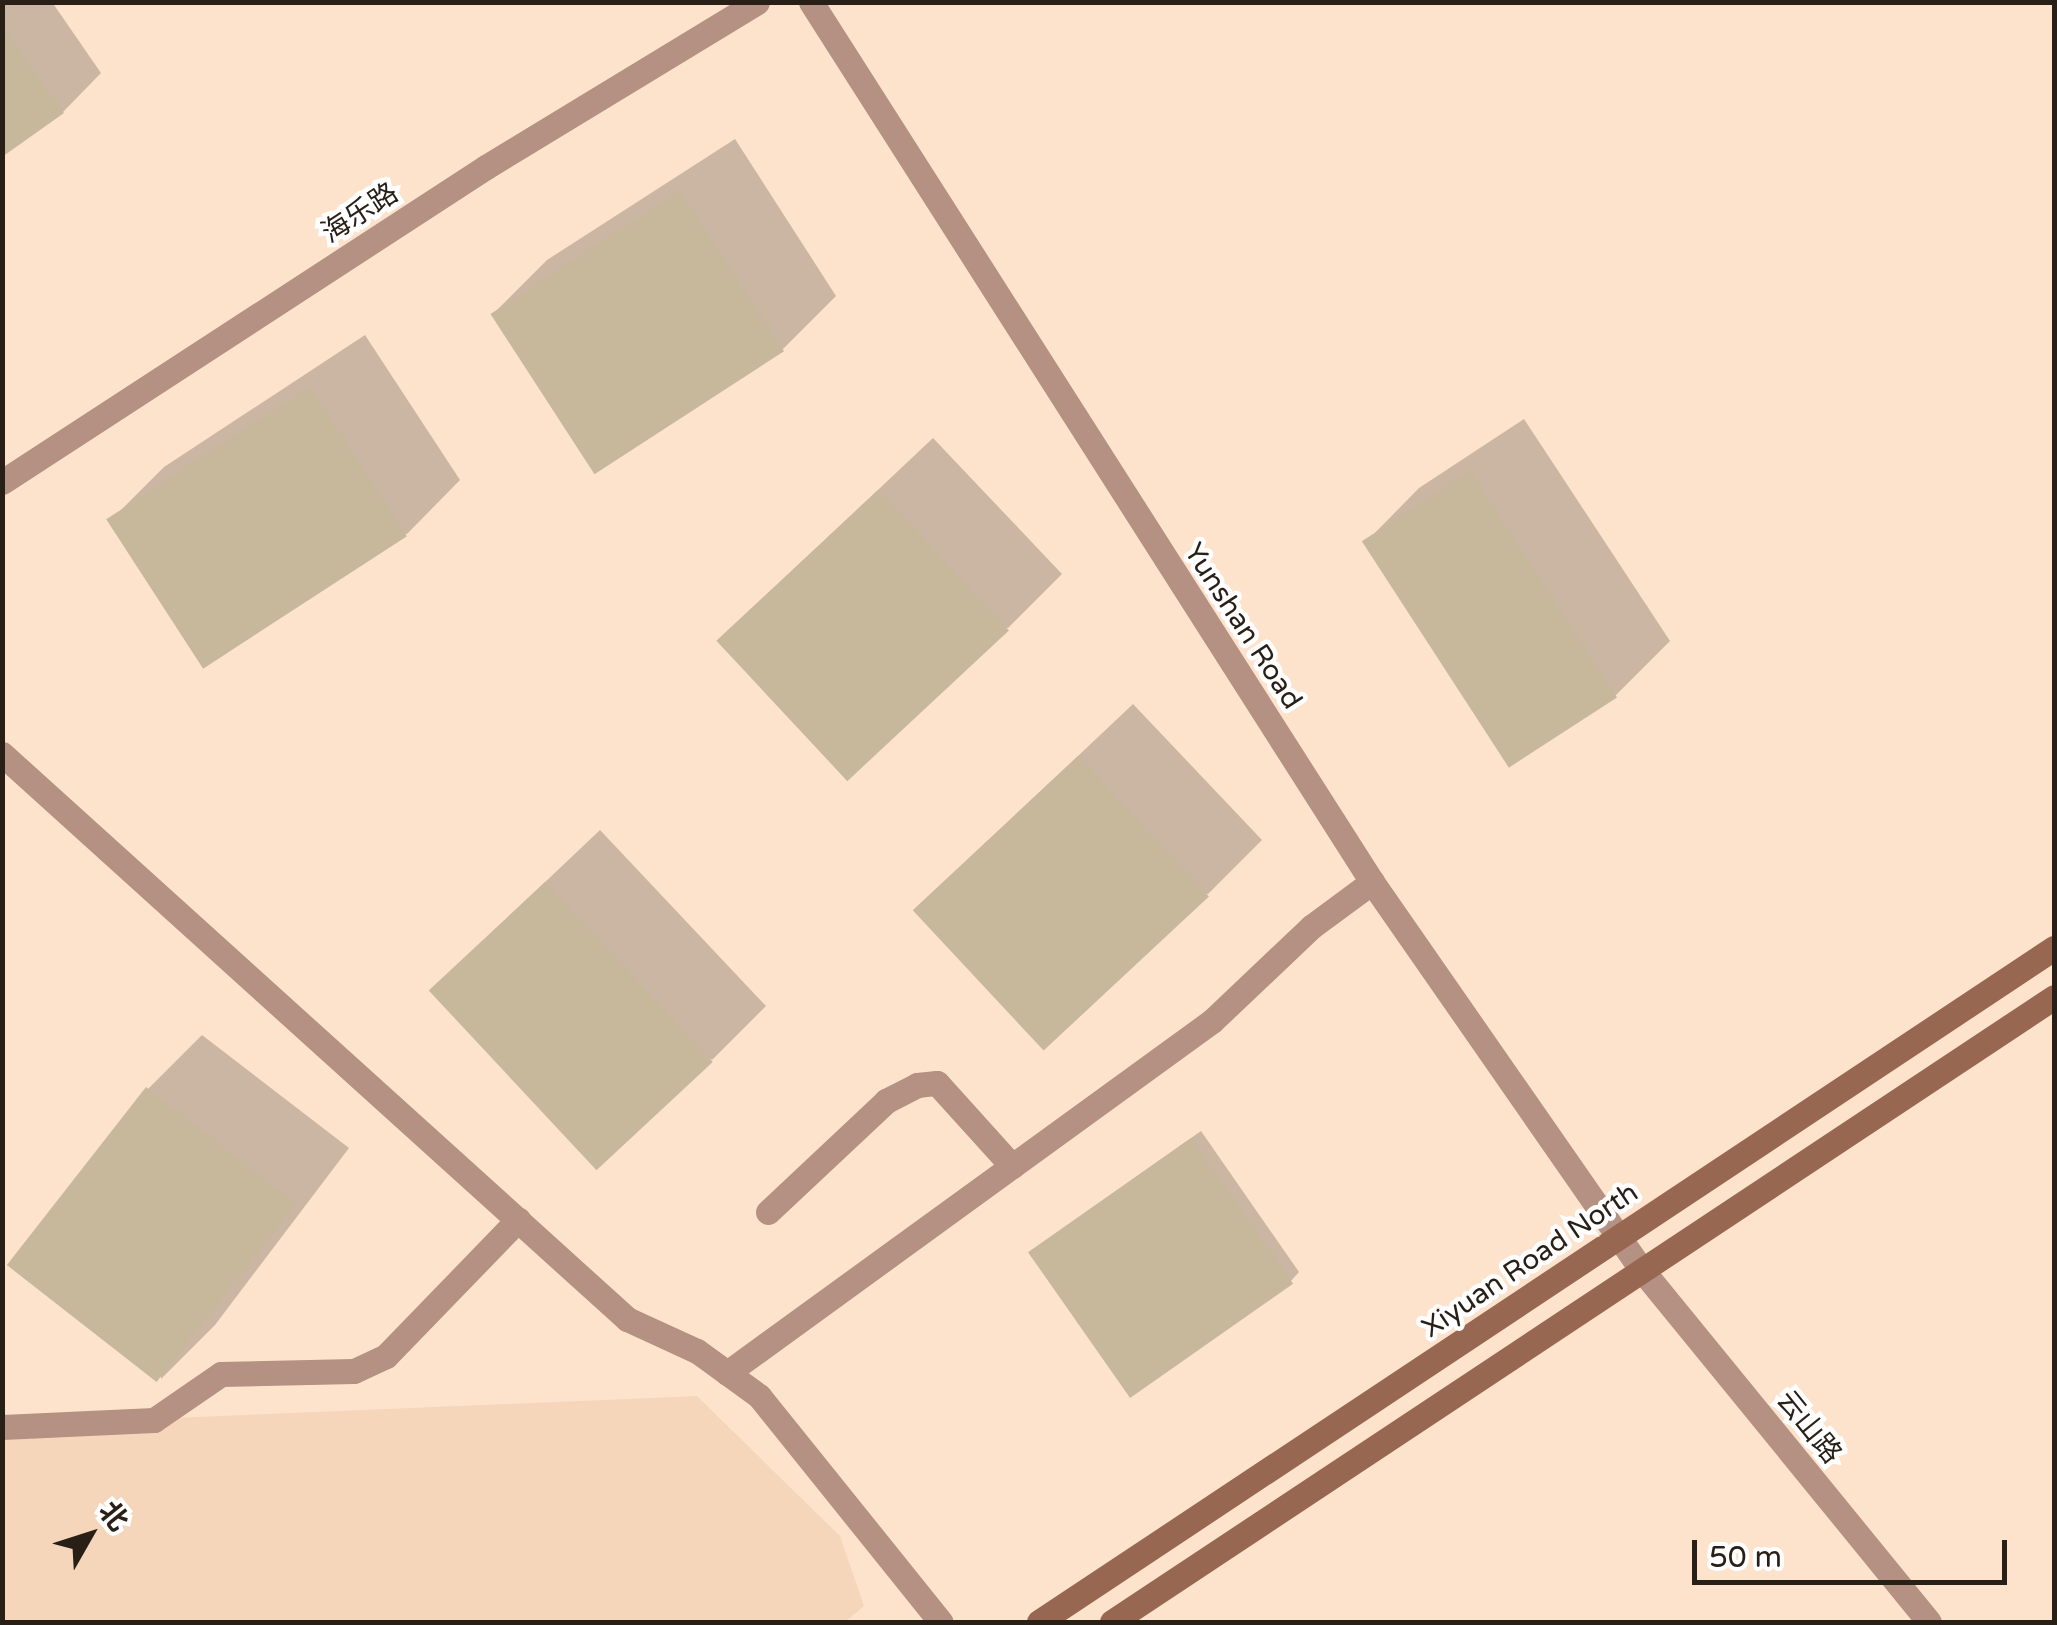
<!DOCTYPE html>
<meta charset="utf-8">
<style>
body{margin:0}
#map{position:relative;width:2057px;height:1625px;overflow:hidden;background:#fee3cc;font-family:"Varela Round","Noto Sans SC",sans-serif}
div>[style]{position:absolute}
.built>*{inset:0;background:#f6d6bb}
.shadow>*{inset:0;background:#0003}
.building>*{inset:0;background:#c7b89c;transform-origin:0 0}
.service>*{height:25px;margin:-12.5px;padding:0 12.5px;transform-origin:12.5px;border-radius:12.5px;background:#b49182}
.minor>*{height:25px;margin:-12.5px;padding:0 12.5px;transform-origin:12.5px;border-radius:12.5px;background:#b49182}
.tertiary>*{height:25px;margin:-12.5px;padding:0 12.5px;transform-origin:12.5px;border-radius:12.5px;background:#b49182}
.secondary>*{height:25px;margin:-12.5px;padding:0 12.5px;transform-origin:12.5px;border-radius:12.5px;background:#986751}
span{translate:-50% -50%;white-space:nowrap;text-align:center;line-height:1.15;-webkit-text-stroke:9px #fff;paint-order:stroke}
.street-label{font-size:28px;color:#281f16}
.frame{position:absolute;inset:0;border:5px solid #281f16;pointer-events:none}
.north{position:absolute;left:40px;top:1485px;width:100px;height:100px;-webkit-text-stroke:8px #fff;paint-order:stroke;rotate:51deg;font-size:28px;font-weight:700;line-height:40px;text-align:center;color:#281f16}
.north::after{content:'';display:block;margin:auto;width:35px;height:45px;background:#281f16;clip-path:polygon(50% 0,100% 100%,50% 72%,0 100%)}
.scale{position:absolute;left:1692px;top:1540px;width:315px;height:45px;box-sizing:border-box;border:5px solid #281f16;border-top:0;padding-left:12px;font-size:30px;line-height:35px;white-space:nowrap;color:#281f16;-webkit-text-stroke:8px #fff;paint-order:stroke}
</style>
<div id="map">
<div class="built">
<div style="clip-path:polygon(697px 1396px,840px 1536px,864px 1606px,845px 1622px,3px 1622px,2px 1425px)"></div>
</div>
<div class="shadow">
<div style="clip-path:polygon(2px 2px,52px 2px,101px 73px,63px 112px,2px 154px)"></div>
<div style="clip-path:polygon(735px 139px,836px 296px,783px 349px,493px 314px,547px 260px)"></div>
<div style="clip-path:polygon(365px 335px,460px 480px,407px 534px,110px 521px,164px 467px)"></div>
<div style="clip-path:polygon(1524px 419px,1670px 641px,1616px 695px,1511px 764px,1366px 542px,1419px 488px)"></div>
<div style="clip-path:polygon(933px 438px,1062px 574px,1008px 628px,775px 587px)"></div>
<div style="clip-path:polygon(1133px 704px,1262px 840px,1208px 894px,970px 858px)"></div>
<div style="clip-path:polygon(600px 830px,766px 1006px,712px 1060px,486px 938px)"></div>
<div style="clip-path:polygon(202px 1035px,349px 1148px,215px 1325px,161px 1379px,148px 1089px)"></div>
<div style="clip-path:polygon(1201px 1131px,1299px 1272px,1290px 1282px,1031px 1251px)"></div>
</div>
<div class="building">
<div style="clip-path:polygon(2px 26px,64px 113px,2px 157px)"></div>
<div style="left:680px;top:191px;width:191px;height:226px;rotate:57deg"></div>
<div style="left:310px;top:387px;width:178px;height:243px;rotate:57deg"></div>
<div style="left:1470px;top:471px;width:270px;height:129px;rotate:57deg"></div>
<div style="left:878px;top:490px;width:192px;height:221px;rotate:47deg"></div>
<div style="left:1078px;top:756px;width:192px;height:226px;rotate:47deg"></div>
<div style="left:545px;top:882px;width:246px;height:159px;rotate:47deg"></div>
<div style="left:146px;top:1087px;width:190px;height:226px;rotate:38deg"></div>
<div style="left:1191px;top:1138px;width:178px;height:199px;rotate:55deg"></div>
</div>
<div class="service">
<div style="left:768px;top:1212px;width:162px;rotate:-43.2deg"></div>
<div style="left:886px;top:1101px;width:35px;rotate:-27deg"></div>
<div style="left:917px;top:1085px;width:20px;rotate:-6deg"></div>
<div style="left:937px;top:1083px;width:112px;rotate:47.9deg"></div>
</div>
<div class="minor">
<div style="left:2px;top:482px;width:577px;rotate:-33.06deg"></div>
<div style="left:486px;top:167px;width:317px;rotate:-31.3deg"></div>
<div style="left:2px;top:754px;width:843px;rotate:42.11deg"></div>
<div style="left:627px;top:1319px;width:77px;rotate:24.6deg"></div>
<div style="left:697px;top:1351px;width:77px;rotate:36deg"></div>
<div style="left:759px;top:1396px;width:290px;rotate:51.2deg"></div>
<div style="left:1642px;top:1270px;width:454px;rotate:50.8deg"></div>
<div style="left:727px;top:1373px;width:599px;rotate:-35.97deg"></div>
<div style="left:1212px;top:1021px;width:137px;rotate:-43.5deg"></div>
<div style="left:1311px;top:927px;width:76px;rotate:-36.4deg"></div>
<div style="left:2px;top:1427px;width:152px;rotate:-2.6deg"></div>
<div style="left:154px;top:1420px;width:81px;rotate:-34.5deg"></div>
<div style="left:221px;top:1374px;width:133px;rotate:-1.3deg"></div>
<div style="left:354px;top:1371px;width:35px;rotate:-25deg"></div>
<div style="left:386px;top:1356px;width:190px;rotate:-45.9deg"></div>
</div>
<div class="tertiary">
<div style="left:811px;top:2px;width:1044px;rotate:57.48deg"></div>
<div style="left:1372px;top:882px;width:473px;rotate:55.2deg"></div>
</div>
<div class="secondary">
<div style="left:1039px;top:1622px;width:1218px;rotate:-33.59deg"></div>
<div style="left:1112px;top:1622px;width:1130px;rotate:-33.56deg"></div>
</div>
<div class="street-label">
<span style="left:360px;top:213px;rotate:-33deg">海乐路</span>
<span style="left:1243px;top:626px;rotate:57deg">Yunshan Road</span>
<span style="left:1530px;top:1260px;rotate:-34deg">Xiyuan Road North</span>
<span style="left:1809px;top:1427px;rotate:51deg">云山路</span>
</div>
<div class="frame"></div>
<div class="north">北</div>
<div class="scale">50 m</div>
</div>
